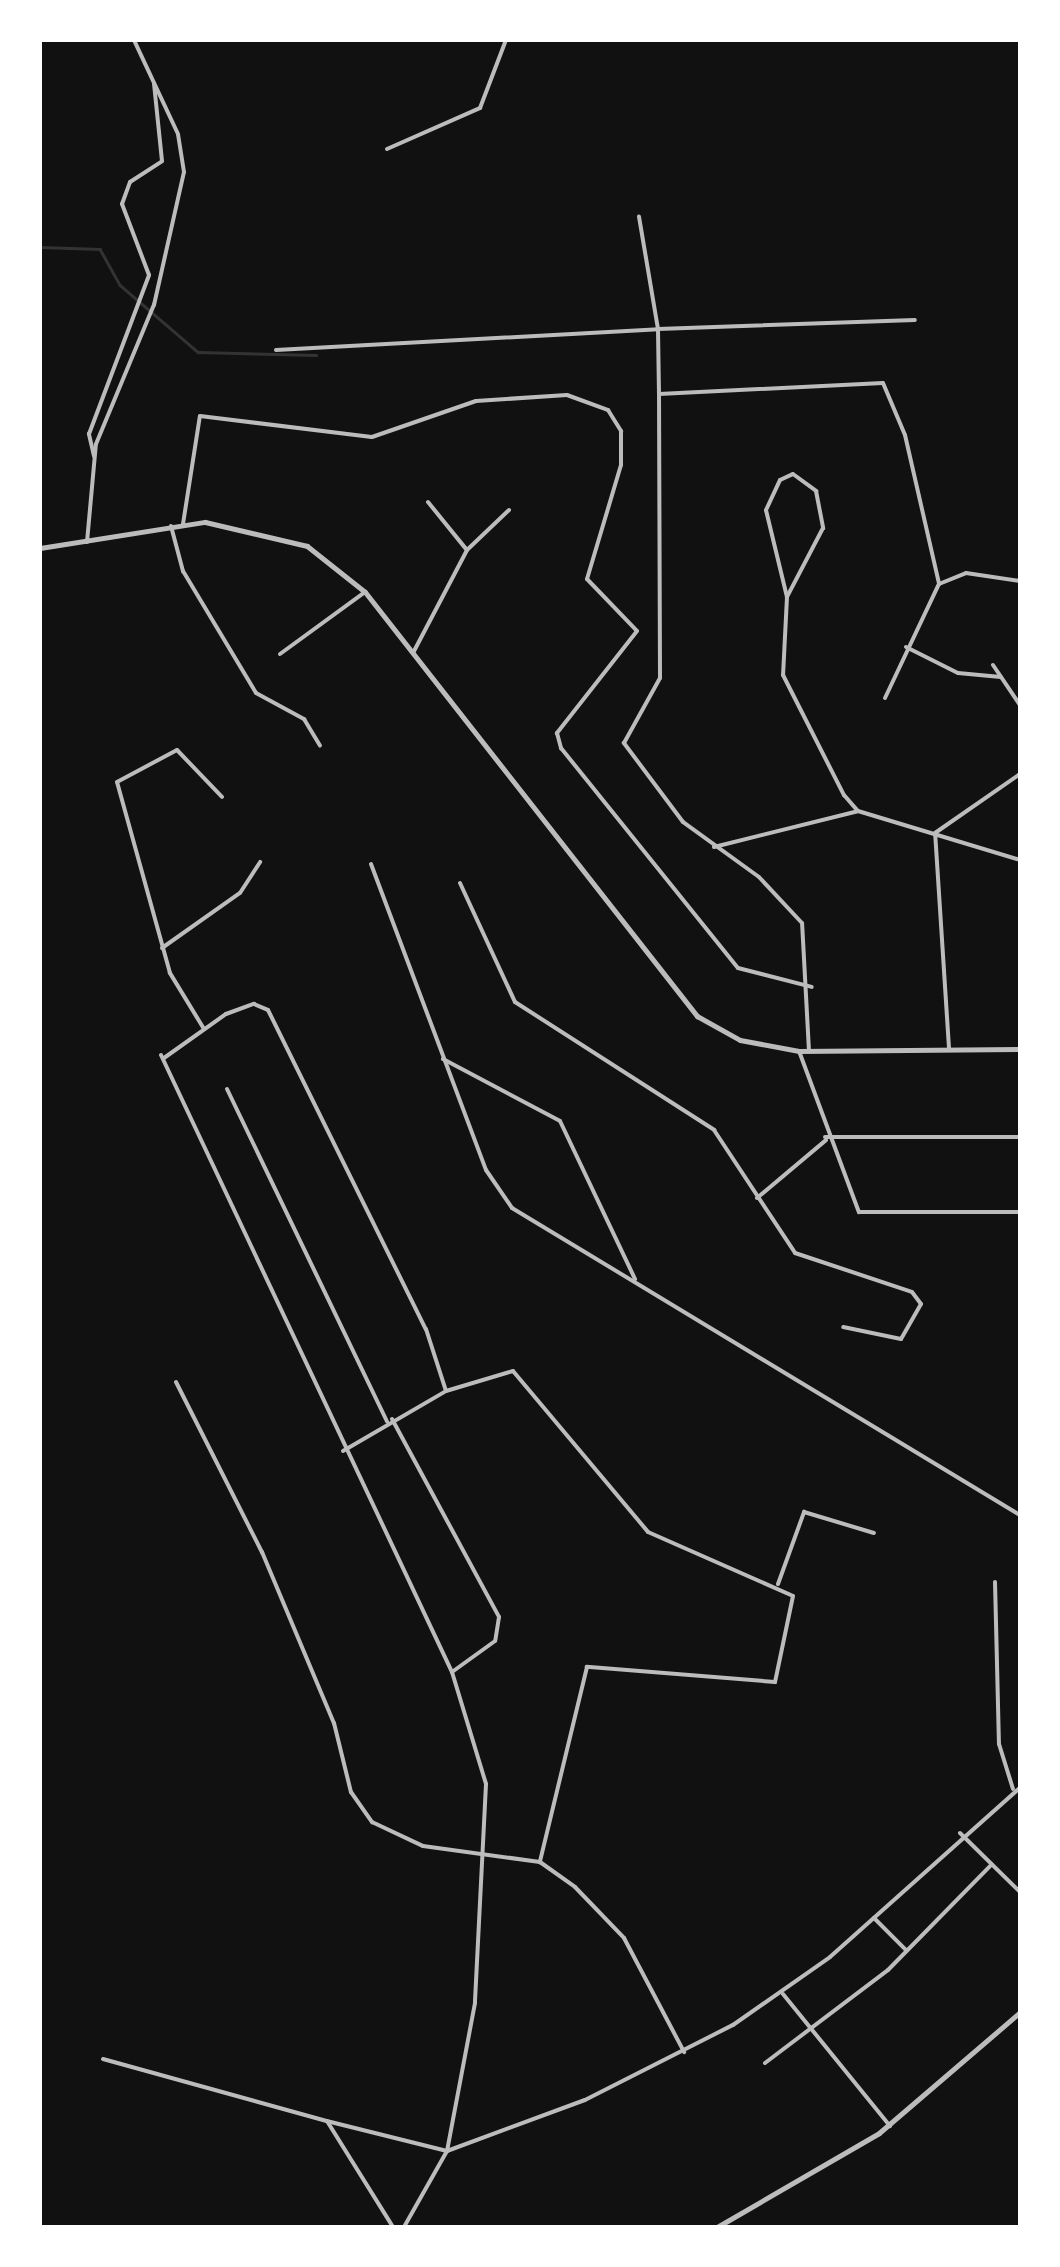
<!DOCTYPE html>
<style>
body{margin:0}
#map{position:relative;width:1060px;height:2267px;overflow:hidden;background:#111;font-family:"Roboto Condensed",sans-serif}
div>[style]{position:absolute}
.stream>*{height:2.5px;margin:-1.25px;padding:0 1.25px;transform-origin:1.25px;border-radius:1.25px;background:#333}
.minor>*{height:4px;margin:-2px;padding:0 2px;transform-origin:2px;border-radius:2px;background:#bcbcbc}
.tertiary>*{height:5px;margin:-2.5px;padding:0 2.5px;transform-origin:2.5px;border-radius:2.5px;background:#bcbcbc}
span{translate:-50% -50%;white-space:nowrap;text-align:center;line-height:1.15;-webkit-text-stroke:9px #fff;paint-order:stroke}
.frame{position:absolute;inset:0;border:42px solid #fff;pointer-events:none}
</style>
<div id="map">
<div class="stream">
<div style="left:40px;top:247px;width:60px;rotate:1.9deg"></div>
<div style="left:100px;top:249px;width:41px;rotate:60.9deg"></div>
<div style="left:120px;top:285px;width:103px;rotate:40.7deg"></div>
<div style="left:198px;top:352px;width:118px;rotate:1.5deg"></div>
</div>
<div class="minor">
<div style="left:387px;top:149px;width:102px;rotate:-23.8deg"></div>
<div style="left:480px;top:108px;width:73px;rotate:-69.1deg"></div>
<div style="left:276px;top:350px;width:383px;rotate:-3.1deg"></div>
<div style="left:658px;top:329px;width:114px;rotate:-99.6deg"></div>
<div style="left:659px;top:394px;width:65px;rotate:-90.9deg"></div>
<div style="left:658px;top:329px;width:257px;rotate:-2deg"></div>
<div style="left:94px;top:456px;width:23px;rotate:-103deg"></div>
<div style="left:89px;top:434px;width:170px;rotate:-69.3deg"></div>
<div style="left:149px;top:275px;width:76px;rotate:-110.8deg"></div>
<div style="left:122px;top:204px;width:23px;rotate:-70deg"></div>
<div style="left:130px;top:182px;width:38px;rotate:-33deg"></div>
<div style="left:162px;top:161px;width:78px;rotate:-95.9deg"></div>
<div style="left:428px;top:502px;width:60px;rotate:51deg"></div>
<div style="left:183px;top:524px;width:109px;rotate:-81.1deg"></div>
<div style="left:200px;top:416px;width:173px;rotate:7deg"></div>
<div style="left:372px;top:437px;width:110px;rotate:-19.1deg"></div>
<div style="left:476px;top:401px;width:91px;rotate:-3.8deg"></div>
<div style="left:567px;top:395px;width:44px;rotate:20.1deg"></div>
<div style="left:608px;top:410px;width:25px;rotate:58deg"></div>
<div style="left:621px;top:431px;width:34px;rotate:90deg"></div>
<div style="left:621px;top:465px;width:119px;rotate:106.6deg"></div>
<div style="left:587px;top:579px;width:72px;rotate:46.1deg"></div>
<div style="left:637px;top:631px;width:130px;rotate:128.1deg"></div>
<div style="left:557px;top:733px;width:16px;rotate:75deg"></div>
<div style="left:561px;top:748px;width:282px;rotate:51.2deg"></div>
<div style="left:738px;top:968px;width:76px;rotate:14.4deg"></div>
<div style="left:171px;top:526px;width:47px;rotate:75.1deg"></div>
<div style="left:183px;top:571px;width:142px;rotate:59.1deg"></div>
<div style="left:256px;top:693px;width:55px;rotate:28.4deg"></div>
<div style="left:304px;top:719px;width:31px;rotate:59deg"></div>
<div style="left:87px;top:542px;width:98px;rotate:-84.8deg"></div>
<div style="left:96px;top:444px;width:151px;rotate:-67.4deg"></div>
<div style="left:154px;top:305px;width:136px;rotate:-77.3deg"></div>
<div style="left:184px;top:172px;width:38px;rotate:-99deg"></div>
<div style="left:178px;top:134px;width:104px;rotate:-115.1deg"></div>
<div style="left:787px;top:597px;width:89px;rotate:-103.6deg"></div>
<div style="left:766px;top:510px;width:33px;rotate:-65deg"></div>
<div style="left:780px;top:480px;width:14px;rotate:-25deg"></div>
<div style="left:793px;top:474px;width:29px;rotate:36deg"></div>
<div style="left:816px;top:491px;width:38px;rotate:79deg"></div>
<div style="left:823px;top:528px;width:78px;rotate:117.6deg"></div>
<div style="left:787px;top:597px;width:78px;rotate:92.9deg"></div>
<div style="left:783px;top:675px;width:135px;rotate:63.1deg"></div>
<div style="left:844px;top:795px;width:21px;rotate:49deg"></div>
<div style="left:858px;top:811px;width:169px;rotate:16.8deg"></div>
<div style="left:906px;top:647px;width:58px;rotate:26.6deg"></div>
<div style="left:958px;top:673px;width:43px;rotate:5.3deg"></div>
<div style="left:413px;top:653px;width:116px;rotate:-62.3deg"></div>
<div style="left:467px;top:550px;width:58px;rotate:-43.6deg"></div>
<div style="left:280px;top:654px;width:105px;rotate:-36.1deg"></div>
<div style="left:993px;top:665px;width:48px;rotate:56deg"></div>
<div style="left:885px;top:698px;width:126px;rotate:-64.7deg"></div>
<div style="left:939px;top:584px;width:29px;rotate:-22deg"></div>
<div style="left:966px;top:573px;width:55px;rotate:8.4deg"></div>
<div style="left:714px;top:847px;width:148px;rotate:-14deg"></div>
<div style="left:371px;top:864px;width:327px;rotate:69.4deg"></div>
<div style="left:486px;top:1170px;width:46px;rotate:55.6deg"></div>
<div style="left:512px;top:1208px;width:594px;rotate:31.15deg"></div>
<div style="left:460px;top:883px;width:131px;rotate:65.2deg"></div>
<div style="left:515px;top:1002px;width:237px;rotate:32.7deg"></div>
<div style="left:714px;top:1130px;width:147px;rotate:56.6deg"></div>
<div style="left:795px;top:1253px;width:123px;rotate:18.4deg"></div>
<div style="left:912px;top:1292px;width:15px;rotate:53deg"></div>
<div style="left:921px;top:1304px;width:40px;rotate:119.7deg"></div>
<div style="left:901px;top:1339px;width:59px;rotate:-168.3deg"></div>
<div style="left:162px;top:948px;width:95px;rotate:-35.2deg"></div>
<div style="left:240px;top:893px;width:37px;rotate:-57deg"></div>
<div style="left:204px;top:1029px;width:66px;rotate:-121.3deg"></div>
<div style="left:170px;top:973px;width:198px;rotate:-105.5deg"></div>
<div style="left:117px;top:782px;width:68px;rotate:-28.1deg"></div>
<div style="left:177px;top:750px;width:65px;rotate:46.2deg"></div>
<div style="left:949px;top:1048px;width:215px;rotate:-93.7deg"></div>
<div style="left:935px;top:833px;width:103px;rotate:-34.8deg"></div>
<div style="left:799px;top:1051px;width:172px;rotate:69.6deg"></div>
<div style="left:859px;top:1212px;width:161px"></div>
<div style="left:809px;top:1051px;width:128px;rotate:-93.1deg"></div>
<div style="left:802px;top:923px;width:63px;rotate:-133.1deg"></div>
<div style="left:759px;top:877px;width:94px;rotate:-144.1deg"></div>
<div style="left:683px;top:822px;width:99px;rotate:-126.8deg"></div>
<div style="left:624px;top:743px;width:74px;rotate:-61deg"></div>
<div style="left:660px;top:678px;width:284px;rotate:-90.2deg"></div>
<div style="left:659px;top:394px;width:224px;rotate:-2.8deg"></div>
<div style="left:883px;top:383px;width:56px;rotate:67.1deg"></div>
<div style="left:905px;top:435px;width:153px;rotate:77.1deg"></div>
<div style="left:161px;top:1055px;width:682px;rotate:64.75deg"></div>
<div style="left:452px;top:1672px;width:117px;rotate:73.1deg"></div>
<div style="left:486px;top:1784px;width:219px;rotate:92.9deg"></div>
<div style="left:475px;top:2003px;width:151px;rotate:100.7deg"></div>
<div style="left:447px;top:2151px;width:124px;rotate:-166deg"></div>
<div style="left:164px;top:1058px;width:76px;rotate:-35.4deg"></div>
<div style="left:226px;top:1014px;width:30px;rotate:-20deg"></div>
<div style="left:254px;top:1004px;width:15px;rotate:23deg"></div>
<div style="left:268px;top:1010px;width:356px;rotate:63.7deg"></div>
<div style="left:426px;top:1329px;width:65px;rotate:72.1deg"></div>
<div style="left:443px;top:1059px;width:132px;rotate:27.9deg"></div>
<div style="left:560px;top:1121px;width:175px;rotate:64.6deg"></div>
<div style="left:227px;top:1089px;width:369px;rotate:64.3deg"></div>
<div style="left:825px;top:1137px;width:195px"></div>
<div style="left:757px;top:1198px;width:90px;rotate:-40deg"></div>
<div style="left:176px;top:1382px;width:191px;rotate:63.2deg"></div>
<div style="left:262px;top:1552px;width:186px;rotate:67.2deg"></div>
<div style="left:334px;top:1723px;width:71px;rotate:76.2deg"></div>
<div style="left:351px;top:1792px;width:37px;rotate:55deg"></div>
<div style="left:372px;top:1822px;width:56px;rotate:25.2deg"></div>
<div style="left:423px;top:1846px;width:118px;rotate:7.8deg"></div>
<div style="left:540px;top:1862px;width:43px;rotate:35.5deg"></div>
<div style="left:575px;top:1887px;width:71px;rotate:46.1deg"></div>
<div style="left:624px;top:1938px;width:129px;rotate:62.2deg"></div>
<div style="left:392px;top:1419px;width:225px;rotate:61.6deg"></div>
<div style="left:499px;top:1617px;width:24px;rotate:99deg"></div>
<div style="left:495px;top:1641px;width:53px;rotate:144.2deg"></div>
<div style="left:343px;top:1451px;width:119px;rotate:-30.2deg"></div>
<div style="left:446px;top:1391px;width:70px;rotate:-16.6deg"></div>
<div style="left:513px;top:1371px;width:210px;rotate:50deg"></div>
<div style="left:648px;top:1532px;width:158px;rotate:23.8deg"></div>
<div style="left:793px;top:1596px;width:88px;rotate:101.8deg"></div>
<div style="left:775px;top:1682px;width:189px;rotate:-175.4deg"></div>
<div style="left:587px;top:1667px;width:201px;rotate:103.6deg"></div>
<div style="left:995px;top:1582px;width:162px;rotate:88.6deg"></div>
<div style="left:999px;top:1744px;width:47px;rotate:72.7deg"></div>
<div style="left:778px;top:1584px;width:77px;rotate:-70.1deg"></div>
<div style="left:804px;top:1512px;width:73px;rotate:16.7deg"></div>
<div style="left:960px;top:1833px;width:84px;rotate:44.5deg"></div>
<div style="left:874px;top:1918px;width:45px;rotate:45deg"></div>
<div style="left:783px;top:1994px;width:170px;rotate:51deg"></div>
<div style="left:103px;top:2059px;width:232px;rotate:15.5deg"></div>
<div style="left:327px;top:2121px;width:125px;rotate:58.1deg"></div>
<div style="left:765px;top:2063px;width:154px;rotate:-37.1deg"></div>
<div style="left:888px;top:1970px;width:148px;rotate:-45.5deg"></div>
<div style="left:404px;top:2227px;width:87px;rotate:-60.5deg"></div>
<div style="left:447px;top:2151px;width:147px;rotate:-20.3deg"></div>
<div style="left:585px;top:2100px;width:166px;rotate:-26.9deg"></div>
<div style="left:733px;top:2025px;width:118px;rotate:-35deg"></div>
<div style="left:830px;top:1957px;width:254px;rotate:-41.7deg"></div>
</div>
<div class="tertiary">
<div style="left:40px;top:548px;width:167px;rotate:-9deg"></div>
<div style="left:205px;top:522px;width:105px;rotate:13.2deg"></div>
<div style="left:307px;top:546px;width:74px;rotate:38.4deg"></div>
<div style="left:365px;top:592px;width:539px;rotate:51.94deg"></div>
<div style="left:697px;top:1016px;width:49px;rotate:29.2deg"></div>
<div style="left:740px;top:1040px;width:60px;rotate:10.6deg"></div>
<div style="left:799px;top:1051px;width:221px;rotate:-0.5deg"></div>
<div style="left:717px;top:2227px;width:187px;rotate:-30.1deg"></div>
<div style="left:879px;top:2133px;width:186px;rotate:-40.6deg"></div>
</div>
<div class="frame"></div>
</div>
